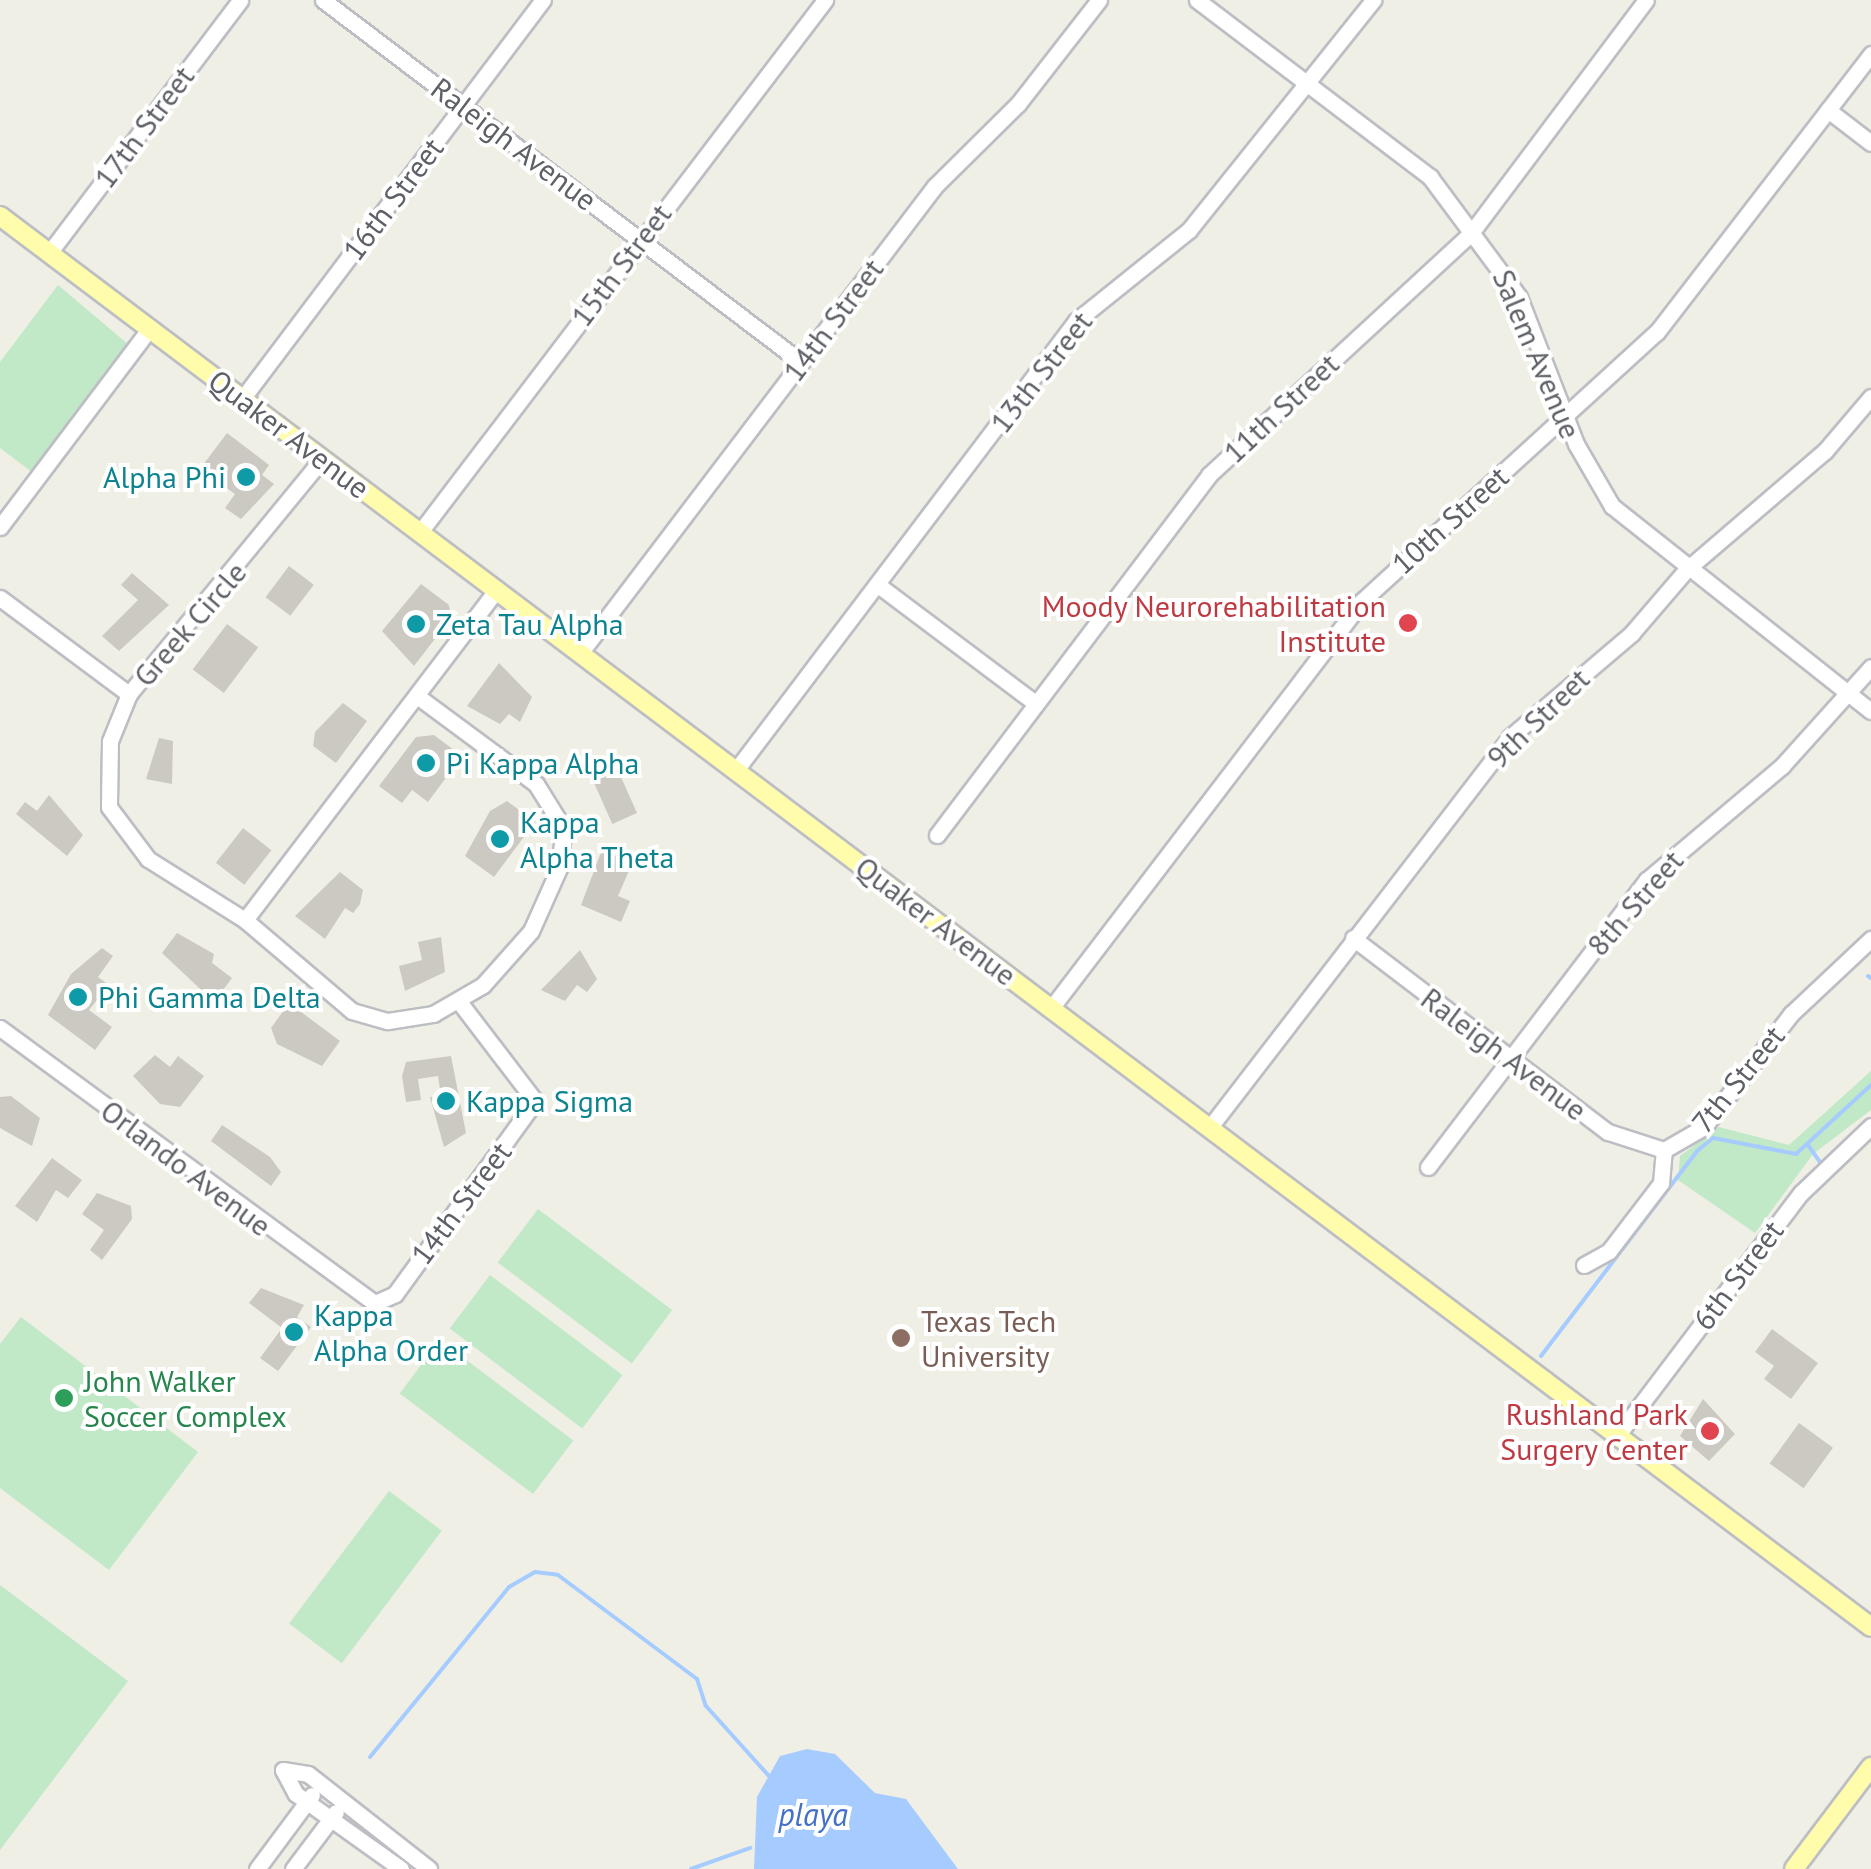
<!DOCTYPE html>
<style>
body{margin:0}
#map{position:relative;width:1871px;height:1869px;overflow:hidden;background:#f0efe5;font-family:"PT Sans",sans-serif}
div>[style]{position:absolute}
.green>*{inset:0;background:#c1e8c7;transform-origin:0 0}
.water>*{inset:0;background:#a6ccff}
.stream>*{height:4px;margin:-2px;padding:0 2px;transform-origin:2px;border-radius:2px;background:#a6ccff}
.building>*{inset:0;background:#cbc9c2;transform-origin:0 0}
.roads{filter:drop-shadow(2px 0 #bdbec4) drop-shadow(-2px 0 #bdbec4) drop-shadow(0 2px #bdbec4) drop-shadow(0 -2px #bdbec4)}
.minor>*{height:15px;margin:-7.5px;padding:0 7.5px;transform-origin:7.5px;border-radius:7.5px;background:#fff}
.major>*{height:18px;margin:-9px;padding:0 9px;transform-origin:9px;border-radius:9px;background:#fffdab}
.dots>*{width:28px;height:28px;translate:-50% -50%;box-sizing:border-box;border:5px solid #fff;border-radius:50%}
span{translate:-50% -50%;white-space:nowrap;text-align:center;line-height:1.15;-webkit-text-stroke:8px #fff;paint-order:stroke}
.street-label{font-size:30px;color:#5d6066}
.culture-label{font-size:30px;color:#0d838f}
.right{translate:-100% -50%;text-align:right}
.left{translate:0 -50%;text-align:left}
.health-label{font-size:30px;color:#be3a42}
.education-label{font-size:30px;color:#785e54}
.leisure-label{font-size:30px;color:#27864d}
.water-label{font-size:32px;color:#4371c8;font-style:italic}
</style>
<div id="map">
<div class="green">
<div style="clip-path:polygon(58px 285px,129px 345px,32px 472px,0 448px,0 362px)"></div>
<div style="clip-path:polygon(1871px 1071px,1871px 1110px,1813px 1154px,1755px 1233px,1678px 1180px,1680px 1156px,1719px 1127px,1789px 1145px)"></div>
<div style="left:538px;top:1209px;width:168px;height:67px;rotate:37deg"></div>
<div style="left:490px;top:1275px;width:166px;height:67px;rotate:37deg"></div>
<div style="clip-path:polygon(21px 1317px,198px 1452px,109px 1570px,0 1488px,0 1344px)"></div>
<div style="left:440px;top:1340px;width:167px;height:67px;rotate:37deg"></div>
<div style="left:389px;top:1491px;width:66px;height:166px;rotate:37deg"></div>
<div style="clip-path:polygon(0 1585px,128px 1681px,0 1850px)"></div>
</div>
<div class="water">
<div style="clip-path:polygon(807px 1749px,835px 1754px,875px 1793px,906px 1799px,958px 1869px,754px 1869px,757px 1797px,780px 1756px)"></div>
</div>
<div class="stream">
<div style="left:1868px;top:976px;width:4px;rotate:34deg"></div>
<div style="left:1808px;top:1145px;width:24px;rotate:55deg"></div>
<div style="left:1541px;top:1356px;width:258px;rotate:-52.7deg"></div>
<div style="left:1697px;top:1151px;width:21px;rotate:-39deg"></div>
<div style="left:1713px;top:1138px;width:85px;rotate:10.9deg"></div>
<div style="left:1796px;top:1154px;width:102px;rotate:-42.6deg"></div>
<div style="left:370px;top:1757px;width:220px;rotate:-50.7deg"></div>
<div style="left:509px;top:1587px;width:30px;rotate:-30deg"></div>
<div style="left:535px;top:1572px;width:23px;rotate:7deg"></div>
<div style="left:558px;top:1575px;width:174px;rotate:36.8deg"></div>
<div style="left:697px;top:1679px;width:28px;rotate:72deg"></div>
<div style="left:706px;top:1706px;width:94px;rotate:48deg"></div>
<div style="left:691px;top:1869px;width:63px;rotate:-19.6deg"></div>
</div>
<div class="building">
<div style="clip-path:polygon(227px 433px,269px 465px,262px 475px,274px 484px,241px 519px,225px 508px,235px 494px,200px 469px)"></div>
<div style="left:289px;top:566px;width:31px;height:39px;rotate:37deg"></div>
<div style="clip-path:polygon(132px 573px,169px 605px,119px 651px,102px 636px,138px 600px,121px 585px)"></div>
<div style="clip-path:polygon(421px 584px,449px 605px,451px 618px,414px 666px,382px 631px)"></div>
<div style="left:227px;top:624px;width:39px;height:57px;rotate:37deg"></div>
<div style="clip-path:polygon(499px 663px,532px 697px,520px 722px,509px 714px,500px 724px,467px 706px)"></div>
<div style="clip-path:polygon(343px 703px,367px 721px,336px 763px,313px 746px,315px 732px)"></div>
<div style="clip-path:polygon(434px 735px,462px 756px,428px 802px,412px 790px,402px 803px,379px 786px,416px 737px)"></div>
<div style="clip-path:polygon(159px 738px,173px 741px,172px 784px,146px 779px)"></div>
<div style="left:613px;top:759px;width:59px;height:27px;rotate:66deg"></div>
<div style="clip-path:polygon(49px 795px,83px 835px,67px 856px,16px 814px,25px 802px,37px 811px)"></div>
<div style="clip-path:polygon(507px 801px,535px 822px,494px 877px,465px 856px,490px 811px)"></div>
<div style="left:243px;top:828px;width:36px;height:44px;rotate:38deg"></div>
<div style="clip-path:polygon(602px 850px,632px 864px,618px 896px,630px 901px,621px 922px,581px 905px)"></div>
<div style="clip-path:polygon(340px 872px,363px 890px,360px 904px,353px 913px,345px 908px,325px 939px,295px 916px)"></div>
<div style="clip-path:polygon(177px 933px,214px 954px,212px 963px,232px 978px,214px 1002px,162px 953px)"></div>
<div style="clip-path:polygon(441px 937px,445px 972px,405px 991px,399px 966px,422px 960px,418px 942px)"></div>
<div style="clip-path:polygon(102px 948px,113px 956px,98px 977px,109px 985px,89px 1010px,112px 1027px,95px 1050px,48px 1015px,71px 974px)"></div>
<div style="clip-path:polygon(580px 950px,597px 979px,587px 992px,577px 985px,565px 1001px,541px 990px)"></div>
<div style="clip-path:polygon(289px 1003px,340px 1041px,322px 1066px,277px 1044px,271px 1028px)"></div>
<div style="clip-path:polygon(155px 1055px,170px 1067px,178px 1056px,204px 1076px,180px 1107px,160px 1104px,133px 1076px)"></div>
<div style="clip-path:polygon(451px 1056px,466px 1133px,444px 1147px,430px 1097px,441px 1096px,438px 1076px,418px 1079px,421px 1100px,406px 1102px,402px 1076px,406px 1062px)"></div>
<div style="clip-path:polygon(11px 1096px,40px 1118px,32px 1146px,0 1128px,0 1097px)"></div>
<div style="clip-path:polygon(222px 1125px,270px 1157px,281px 1172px,271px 1186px,211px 1141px)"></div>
<div style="clip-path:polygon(52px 1158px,82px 1180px,68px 1198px,56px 1190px,37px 1222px,15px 1206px)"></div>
<div style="clip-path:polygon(97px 1193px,131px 1206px,132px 1219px,102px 1260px,90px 1250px,104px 1230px,82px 1214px)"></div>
<div style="clip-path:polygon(261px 1288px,304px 1305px,297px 1317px,311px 1327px,278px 1371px,260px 1358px,282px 1328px,249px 1303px)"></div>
<div style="clip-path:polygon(1772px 1329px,1818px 1363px,1791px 1399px,1764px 1379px,1774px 1366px,1755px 1352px)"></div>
<div style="clip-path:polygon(1703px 1399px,1735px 1434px,1709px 1461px,1680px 1436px)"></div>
<div style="left:1799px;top:1423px;width:42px;height:50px;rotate:36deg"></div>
</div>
<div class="roads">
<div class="minor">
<div style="left:323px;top:0;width:600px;rotate:37.14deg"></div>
<div style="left:1197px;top:0;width:293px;rotate:37.2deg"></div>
<div style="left:1430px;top:177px;width:149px;rotate:53.4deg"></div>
<div style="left:1519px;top:297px;width:158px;rotate:68.8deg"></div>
<div style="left:1576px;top:444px;width:72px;rotate:59.9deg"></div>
<div style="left:1612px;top:506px;width:330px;rotate:38.4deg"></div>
<div style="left:1828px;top:110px;width:54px;rotate:37.5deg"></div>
<div style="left:49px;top:253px;width:317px;rotate:-52.9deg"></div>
<div style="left:242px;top:399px;width:500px;rotate:-53deg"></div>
<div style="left:322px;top:459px;width:304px;rotate:129.4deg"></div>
<div style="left:129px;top:694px;width:51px;rotate:112deg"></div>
<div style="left:110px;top:741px;width:66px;rotate:90.9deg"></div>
<div style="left:109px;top:807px;width:65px;rotate:53.1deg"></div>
<div style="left:148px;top:859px;width:115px;rotate:32.2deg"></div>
<div style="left:245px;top:920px;width:140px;rotate:40.4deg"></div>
<div style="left:352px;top:1011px;width:37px;rotate:16deg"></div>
<div style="left:388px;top:1021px;width:46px;rotate:-8.8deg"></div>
<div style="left:433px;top:1014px;width:58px;rotate:-30.1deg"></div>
<div style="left:483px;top:985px;width:72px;rotate:-48.4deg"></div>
<div style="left:531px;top:931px;width:69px;rotate:-66deg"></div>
<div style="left:559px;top:868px;width:39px;rotate:-83deg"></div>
<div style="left:564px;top:829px;width:53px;rotate:-121.9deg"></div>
<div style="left:536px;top:784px;width:148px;rotate:-143.5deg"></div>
<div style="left:0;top:527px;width:248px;rotate:-53deg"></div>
<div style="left:420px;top:532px;width:669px;rotate:-52.72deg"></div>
<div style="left:878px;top:585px;width:196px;rotate:36.9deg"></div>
<div style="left:0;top:598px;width:161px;rotate:36.7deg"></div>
<div style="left:581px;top:652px;width:585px;rotate:-52.78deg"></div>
<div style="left:935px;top:186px;width:117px;rotate:-44.7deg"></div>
<div style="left:1018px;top:104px;width:132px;rotate:-52.1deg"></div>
<div style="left:736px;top:770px;width:563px;rotate:-52.87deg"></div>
<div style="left:1076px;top:321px;width:145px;rotate:-38.8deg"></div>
<div style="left:1189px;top:230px;width:295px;rotate:-51.3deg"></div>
<div style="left:937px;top:835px;width:451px;rotate:-52.9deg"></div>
<div style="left:1209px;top:475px;width:357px;rotate:-42.7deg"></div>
<div style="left:1471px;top:233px;width:291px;rotate:-53.1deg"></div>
<div style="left:245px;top:920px;width:416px;rotate:-52.7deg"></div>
<div style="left:1353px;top:938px;width:320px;rotate:37.3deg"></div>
<div style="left:1608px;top:1132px;width:59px;rotate:17.8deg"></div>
<div style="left:1052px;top:1007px;width:511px;rotate:-52.64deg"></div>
<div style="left:1362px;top:601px;width:399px;rotate:-42.4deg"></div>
<div style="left:1657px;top:332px;width:351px;rotate:-52.4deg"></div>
<div style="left:0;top:1028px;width:465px;rotate:36.3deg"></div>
<div style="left:375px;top:1303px;width:22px;rotate:-24deg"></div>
<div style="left:395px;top:1294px;width:238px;rotate:-54deg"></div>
<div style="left:535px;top:1101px;width:123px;rotate:-127.4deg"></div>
<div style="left:1210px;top:1127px;width:492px;rotate:-52.4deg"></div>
<div style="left:1510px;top:737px;width:160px;rotate:-40.4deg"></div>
<div style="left:1632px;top:633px;width:83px;rotate:-49.4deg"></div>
<div style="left:1686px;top:570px;width:183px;rotate:-40.6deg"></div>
<div style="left:1825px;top:451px;width:71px;rotate:-49.6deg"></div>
<div style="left:1428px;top:1167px;width:361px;rotate:-52.7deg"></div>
<div style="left:1647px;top:880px;width:177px;rotate:-40.2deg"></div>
<div style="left:1782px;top:766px;width:133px;rotate:-48deg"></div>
<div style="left:1584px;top:1265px;width:29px;rotate:-29deg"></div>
<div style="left:1609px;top:1251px;width:86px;rotate:-52.6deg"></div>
<div style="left:1661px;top:1183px;width:33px;rotate:-85deg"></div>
<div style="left:1664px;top:1150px;width:46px;rotate:-29.9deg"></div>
<div style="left:1704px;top:1127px;width:143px;rotate:-52.4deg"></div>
<div style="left:1791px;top:1014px;width:110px;rotate:-43.2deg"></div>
<div style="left:1617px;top:1436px;width:305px;rotate:-52.9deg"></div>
<div style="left:1801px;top:1193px;width:97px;rotate:-43.7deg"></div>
<div style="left:283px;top:1770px;width:25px;rotate:9deg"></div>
<div style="left:308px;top:1774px;width:154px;rotate:38.1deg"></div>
<div style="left:283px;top:1770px;width:27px;rotate:62deg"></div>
<div style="left:296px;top:1794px;width:129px;rotate:35.5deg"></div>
<div style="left:257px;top:1869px;width:92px;rotate:-53.4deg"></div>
<div style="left:293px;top:1869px;width:71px;rotate:-53deg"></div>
</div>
<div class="major">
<div style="left:0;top:216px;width:2343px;rotate:37.02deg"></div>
<div style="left:1794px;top:1869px;width:128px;rotate:-53deg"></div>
</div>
</div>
<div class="dots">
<div style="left:246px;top:477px;background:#0f9aa8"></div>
<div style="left:1408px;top:623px;background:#e0444e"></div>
<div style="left:416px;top:624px;background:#0f9aa8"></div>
<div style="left:426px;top:763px;background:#0f9aa8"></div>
<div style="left:500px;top:839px;background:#0f9aa8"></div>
<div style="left:78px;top:997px;background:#0f9aa8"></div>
<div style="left:446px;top:1101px;background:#0f9aa8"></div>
<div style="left:294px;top:1332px;background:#0f9aa8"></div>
<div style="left:901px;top:1338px;background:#8d6e63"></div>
<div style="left:64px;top:1398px;background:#2e9e5b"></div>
<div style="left:1710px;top:1431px;background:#e0444e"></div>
</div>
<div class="street-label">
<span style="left:144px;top:127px;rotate:-53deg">17th Street</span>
<span style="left:514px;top:144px;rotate:37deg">Raleigh Avenue</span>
<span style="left:393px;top:199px;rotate:-53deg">16th Street</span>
<span style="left:621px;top:265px;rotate:-53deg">15th Street</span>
<span style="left:833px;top:320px;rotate:-53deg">14th Street</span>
<span style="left:1537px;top:354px;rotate:67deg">Salem Avenue</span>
<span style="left:1041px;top:372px;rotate:-52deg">13th Street</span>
<span style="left:1281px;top:408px;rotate:-43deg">11th Street</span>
<span style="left:289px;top:434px;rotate:37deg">Quaker Avenue</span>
<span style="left:1450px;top:520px;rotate:-42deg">10th Street</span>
<span style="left:190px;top:624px;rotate:-49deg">Greek Circle</span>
<span style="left:1538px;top:718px;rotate:-44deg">9th Street</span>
<span style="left:1635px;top:903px;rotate:-49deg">8th Street</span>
<span style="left:936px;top:921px;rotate:37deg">Quaker Avenue</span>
<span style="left:1504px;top:1054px;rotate:37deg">Raleigh Avenue</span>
<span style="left:1738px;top:1079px;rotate:-51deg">7th Street</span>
<span style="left:186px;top:1168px;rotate:37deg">Orlando Avenue</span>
<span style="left:461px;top:1203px;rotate:-53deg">14th Street</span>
<span style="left:1738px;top:1275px;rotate:-53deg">6th Street</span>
</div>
<div class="culture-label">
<span class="right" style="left:226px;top:477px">Alpha Phi</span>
<span class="left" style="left:436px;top:624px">Zeta Tau Alpha</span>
<span class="left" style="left:446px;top:763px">Pi Kappa Alpha</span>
<span class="left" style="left:520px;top:839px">Kappa<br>Alpha Theta</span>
<span class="left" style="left:98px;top:997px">Phi Gamma Delta</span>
<span class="left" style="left:466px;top:1101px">Kappa Sigma</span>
<span class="left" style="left:314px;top:1332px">Kappa<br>Alpha Order</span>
</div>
<div class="health-label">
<span class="right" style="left:1386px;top:623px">Moody Neurorehabilitation<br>Institute</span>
<span class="right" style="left:1688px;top:1431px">Rushland Park<br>Surgery Center</span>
</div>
<div class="education-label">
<span class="left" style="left:921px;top:1338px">Texas Tech<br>University</span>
</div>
<div class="leisure-label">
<span class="left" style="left:84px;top:1398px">John Walker<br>Soccer Complex</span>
</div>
<div class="water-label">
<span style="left:813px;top:1814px">playa</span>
</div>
</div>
